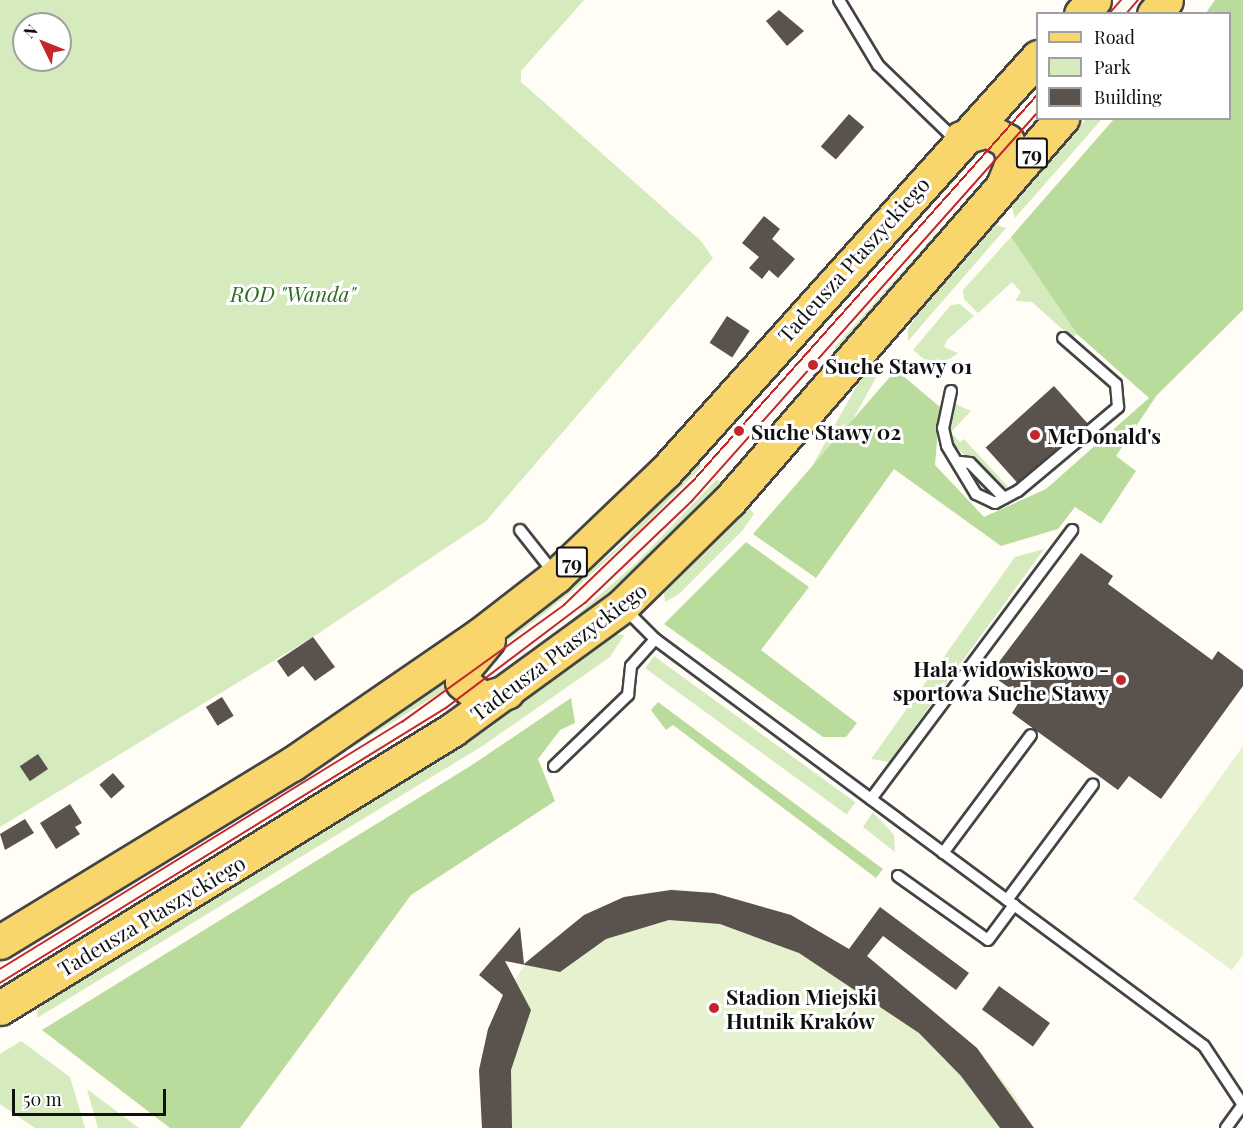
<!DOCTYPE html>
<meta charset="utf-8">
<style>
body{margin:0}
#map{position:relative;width:1243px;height:1128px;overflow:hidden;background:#fffdf5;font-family:"Playfair Display",serif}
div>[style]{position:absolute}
.green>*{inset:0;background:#d5ebbd;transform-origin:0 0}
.forest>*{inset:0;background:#b9dc9c}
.pitch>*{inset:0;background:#e6f2cf}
.building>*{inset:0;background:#5a524d;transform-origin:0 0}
.roads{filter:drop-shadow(2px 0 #444) drop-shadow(-2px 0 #444) drop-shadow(0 2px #444) drop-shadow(0 -2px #444)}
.service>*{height:10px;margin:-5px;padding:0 5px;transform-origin:5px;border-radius:5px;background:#fff}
.primary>*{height:33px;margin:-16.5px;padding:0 16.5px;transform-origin:16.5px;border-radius:16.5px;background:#f9d66b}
.tram>*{height:1.5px;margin:-0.75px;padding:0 0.75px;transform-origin:0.75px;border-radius:0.75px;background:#c4262e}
.dots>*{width:16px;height:16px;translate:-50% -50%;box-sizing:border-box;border:3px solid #fff;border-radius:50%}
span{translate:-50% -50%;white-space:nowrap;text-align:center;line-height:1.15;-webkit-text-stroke:6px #fff;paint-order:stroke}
.shield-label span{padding:2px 4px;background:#fff;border:2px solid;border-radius:4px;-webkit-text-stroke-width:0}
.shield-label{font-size:20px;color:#111;font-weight:700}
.street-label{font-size:21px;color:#111}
.park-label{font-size:21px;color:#2f6b1f;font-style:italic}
.poi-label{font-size:21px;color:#111;font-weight:700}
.left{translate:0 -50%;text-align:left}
.right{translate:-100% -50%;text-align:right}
.legend{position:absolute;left:1036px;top:12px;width:195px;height:108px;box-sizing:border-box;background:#fff;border:2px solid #a0a0a0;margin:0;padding:8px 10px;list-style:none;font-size:18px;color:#111}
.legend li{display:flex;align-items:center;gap:12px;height:30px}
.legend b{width:30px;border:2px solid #a0a0a0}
.north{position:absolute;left:12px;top:12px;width:60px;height:60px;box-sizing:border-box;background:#fff;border:2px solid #a0a0a0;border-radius:50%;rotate:313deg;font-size:16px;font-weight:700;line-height:24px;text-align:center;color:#111}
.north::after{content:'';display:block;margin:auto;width:21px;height:27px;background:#c4262e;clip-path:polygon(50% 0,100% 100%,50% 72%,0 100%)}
.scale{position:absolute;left:12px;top:1089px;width:154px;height:27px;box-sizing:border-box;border:3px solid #111;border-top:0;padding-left:8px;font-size:18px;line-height:21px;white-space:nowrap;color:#111;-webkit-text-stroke:4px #fff;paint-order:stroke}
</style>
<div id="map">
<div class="green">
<div style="clip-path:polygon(evenodd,0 0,584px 0,521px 71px,521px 82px,701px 241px,713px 258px,486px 521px,313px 637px,0 827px,0 0,24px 24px,60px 24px,60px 60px,24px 60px,24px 24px)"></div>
<div style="clip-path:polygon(1086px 119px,1102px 119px,1015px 218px,1011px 205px)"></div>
<div style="left:989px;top:142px;width:257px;height:18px;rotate:132deg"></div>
<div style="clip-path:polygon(1003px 164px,842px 355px,834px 348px,994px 169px)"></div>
<div style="clip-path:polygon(994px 224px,1006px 228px,908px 341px,908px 329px,925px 301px)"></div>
<div style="clip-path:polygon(1011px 237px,1077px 334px,1072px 338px,1032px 302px,1015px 301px,1021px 292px,1012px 282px,978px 313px,964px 299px,963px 290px)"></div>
<div style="clip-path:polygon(960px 304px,974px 316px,947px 340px,944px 347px,958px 353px,943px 364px,930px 364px,913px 350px,951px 305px)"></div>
<div style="left:866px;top:369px;width:13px;height:157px;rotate:29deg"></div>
<div style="clip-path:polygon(953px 403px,971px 411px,951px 432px,960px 442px,964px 439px,1009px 488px,999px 487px,954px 445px,948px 428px)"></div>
<div style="clip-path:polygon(692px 457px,702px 466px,637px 533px,569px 594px,477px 666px,627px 540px)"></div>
<div style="clip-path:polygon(717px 479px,727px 488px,635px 581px,553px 636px,637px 562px)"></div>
<div style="clip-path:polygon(748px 506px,754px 514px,742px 531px,679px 594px,665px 602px,664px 592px)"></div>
<div style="clip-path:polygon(1044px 549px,889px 762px,871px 759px,1015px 557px)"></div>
<div style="clip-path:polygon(614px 634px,624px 635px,610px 657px,484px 745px,37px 1018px,38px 1009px,46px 1001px,481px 732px)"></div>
<div style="left:654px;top:656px;width:249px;height:15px;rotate:36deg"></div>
<div style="clip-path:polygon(442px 677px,449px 687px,445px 690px,0 964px,0 956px)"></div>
<div style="clip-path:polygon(873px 812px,894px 835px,895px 852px,863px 827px)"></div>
<div style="clip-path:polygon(21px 1041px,70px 1077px,85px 1128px,35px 1128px,0 1104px,0 1054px)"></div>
<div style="clip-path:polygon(87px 1089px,139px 1128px,98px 1128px)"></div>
</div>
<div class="forest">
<div style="clip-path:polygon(1215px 0,1243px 0,1243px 310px,1157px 395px,1116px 456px,1136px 471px,1101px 524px,1075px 507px,1058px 529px,1001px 546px,894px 469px,816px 578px,753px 534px,896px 370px,940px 407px,935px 465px,984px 517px,1046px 489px,1149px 398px,1077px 334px,1011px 237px,1114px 119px,1230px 118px,1230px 14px,1206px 13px)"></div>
<div style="clip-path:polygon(746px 542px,809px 587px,761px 650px,857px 723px,846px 737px,823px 737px,664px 624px)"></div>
<div style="clip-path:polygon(571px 698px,575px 723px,560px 730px,538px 759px,555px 801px,411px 895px,240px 1128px,170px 1128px,42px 1030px,472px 765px)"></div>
<div style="clip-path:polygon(658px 702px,883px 869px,876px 878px,673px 725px,666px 730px,651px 710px)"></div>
</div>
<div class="pitch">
<div style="clip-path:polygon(1243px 746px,1243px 955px,1232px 970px,1133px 899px)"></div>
<div style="clip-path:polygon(671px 889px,714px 893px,791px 915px,883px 971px,977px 1048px,1015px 1096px,1033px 1128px,482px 1128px,479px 1070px,488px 1029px,503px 996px,529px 959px,584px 915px,624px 897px)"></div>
</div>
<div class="building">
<div style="clip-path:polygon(779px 10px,804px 31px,787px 46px,766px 21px)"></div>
<div style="left:849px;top:114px;width:20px;height:43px;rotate:41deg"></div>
<div style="clip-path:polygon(764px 216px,780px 229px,772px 239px,795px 259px,778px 278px,769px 270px,762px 279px,749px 268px,759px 257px,742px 243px)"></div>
<div style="left:727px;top:316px;width:27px;height:32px;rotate:33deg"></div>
<div style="left:1054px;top:386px;width:50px;height:92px;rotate:48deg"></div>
<div style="clip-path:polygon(1081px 553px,1113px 576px,1108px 584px,1212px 660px,1218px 651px,1243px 670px,1243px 686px,1161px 799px,1129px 776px,1118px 790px,1012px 713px,1022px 697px,990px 674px)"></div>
<div style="clip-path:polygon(313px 637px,335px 667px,315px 681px,303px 666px,288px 677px,277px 661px)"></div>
<div style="left:222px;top:697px;width:22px;height:19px;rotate:58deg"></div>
<div style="left:38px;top:754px;width:18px;height:22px;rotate:56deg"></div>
<div style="left:113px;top:773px;width:18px;height:18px;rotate:49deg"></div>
<div style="clip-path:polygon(70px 804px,82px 823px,75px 827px,80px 834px,56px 849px,40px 823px)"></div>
<div style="clip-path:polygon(25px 819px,34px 833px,5px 850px,0 834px)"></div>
<div style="clip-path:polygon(671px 890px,714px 893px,791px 915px,849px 949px,880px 907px,969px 973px,956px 990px,883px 936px,867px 956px,977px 1048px,1034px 1128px,1000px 1128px,961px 1076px,919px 1033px,799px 953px,720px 924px,669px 920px,606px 939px,560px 972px,505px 961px,531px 1010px,511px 1070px,512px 1128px,482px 1128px,479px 1070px,488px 1029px,503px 995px,479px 975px,520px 927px,524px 964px,584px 915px,624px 897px)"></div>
<div style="left:999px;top:986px;width:63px;height:29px;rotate:36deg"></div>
</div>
<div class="roads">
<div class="service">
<div style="left:839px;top:0;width:76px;rotate:59deg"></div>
<div style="left:878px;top:65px;width:110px;rotate:43.9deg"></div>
<div style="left:951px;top:391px;width:38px;rotate:102deg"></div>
<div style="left:943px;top:428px;width:18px;rotate:77deg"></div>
<div style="left:947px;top:446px;width:56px;rotate:58.9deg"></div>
<div style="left:976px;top:494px;width:21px;rotate:25deg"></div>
<div style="left:995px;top:503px;width:26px;rotate:-28deg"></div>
<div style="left:1018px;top:491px;width:131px;rotate:-40deg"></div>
<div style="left:1118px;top:407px;width:23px;rotate:-95deg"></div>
<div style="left:1116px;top:384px;width:70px;rotate:-139deg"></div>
<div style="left:960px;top:462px;width:10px;rotate:6deg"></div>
<div style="left:970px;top:463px;width:49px;rotate:45.8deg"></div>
<div style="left:520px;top:530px;width:55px;rotate:51.7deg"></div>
<div style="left:625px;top:609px;width:42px;rotate:45deg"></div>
<div style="left:655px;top:639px;width:683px;rotate:36.55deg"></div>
<div style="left:1204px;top:1046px;width:71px;rotate:56.5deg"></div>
<div style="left:554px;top:766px;width:103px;rotate:-43.8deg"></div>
<div style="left:628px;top:695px;width:29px;rotate:-84deg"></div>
<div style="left:631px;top:666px;width:36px;rotate:-48deg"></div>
<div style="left:871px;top:799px;width:336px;rotate:-53.2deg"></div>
<div style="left:943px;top:853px;width:147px;rotate:-53.3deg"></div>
<div style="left:898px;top:876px;width:110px;rotate:35.4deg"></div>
<div style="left:988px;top:940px;width:44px;rotate:-53.4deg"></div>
<div style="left:1007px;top:900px;width:144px;rotate:-53.4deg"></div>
<div style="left:1226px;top:1128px;width:29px;rotate:-54deg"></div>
</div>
<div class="primary">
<div style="left:1081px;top:14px;width:19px;rotate:-47deg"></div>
<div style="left:1154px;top:14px;width:18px;rotate:-49deg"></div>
<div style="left:961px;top:138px;width:27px;rotate:-17deg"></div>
<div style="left:987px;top:130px;width:23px;rotate:29deg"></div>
<div style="left:1007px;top:141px;width:18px;rotate:68deg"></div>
<div style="left:1014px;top:158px;width:29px;rotate:112deg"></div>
<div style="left:488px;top:640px;width:35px;rotate:130deg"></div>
<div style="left:465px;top:667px;width:15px;rotate:101deg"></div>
<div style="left:462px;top:682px;width:26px;rotate:40deg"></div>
<div style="left:482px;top:699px;width:26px;rotate:-16deg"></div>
<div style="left:0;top:942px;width:342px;rotate:-31.4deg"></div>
<div style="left:292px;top:764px;width:228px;rotate:-34.5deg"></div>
<div style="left:480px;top:635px;width:96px;rotate:-37.8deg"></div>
<div style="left:556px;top:576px;width:151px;rotate:-43.7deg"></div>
<div style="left:665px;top:472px;width:558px;rotate:-48.05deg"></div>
<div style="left:0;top:1008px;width:531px;rotate:-31.59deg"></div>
<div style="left:452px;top:730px;width:210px;rotate:-36.1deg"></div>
<div style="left:622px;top:606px;width:150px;rotate:-44.5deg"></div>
<div style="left:729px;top:501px;width:508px;rotate:-48.99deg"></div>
</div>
</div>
<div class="tram">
<div style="left:1109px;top:14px;width:18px;rotate:-49deg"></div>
<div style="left:1126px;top:14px;width:18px;rotate:-49deg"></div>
<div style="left:0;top:969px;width:472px;rotate:-31.6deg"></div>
<div style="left:402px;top:722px;width:200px;rotate:-35.8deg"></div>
<div style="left:564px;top:605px;width:179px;rotate:-43.9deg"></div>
<div style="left:693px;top:481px;width:518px;rotate:-48.28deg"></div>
<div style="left:0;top:983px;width:524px;rotate:-31.66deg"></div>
<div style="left:446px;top:708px;width:174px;rotate:-37.1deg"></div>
<div style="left:585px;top:603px;width:148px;rotate:-43.6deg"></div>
<div style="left:692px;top:501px;width:521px;rotate:-48.35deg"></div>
</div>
<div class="dots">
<div style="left:813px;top:365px;background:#c4262e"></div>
<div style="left:739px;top:431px;background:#c4262e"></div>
<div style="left:1035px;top:435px;background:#c4262e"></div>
<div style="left:1121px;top:680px;background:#c4262e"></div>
<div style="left:714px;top:1008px;background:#c4262e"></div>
</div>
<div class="shield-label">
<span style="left:1032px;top:153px">79</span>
<span style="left:572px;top:562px">79</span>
</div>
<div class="street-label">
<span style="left:853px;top:259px;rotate:-48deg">Tadeusza Ptaszyckiego</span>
<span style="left:558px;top:651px;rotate:-37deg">Tadeusza Ptaszyckiego</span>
<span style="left:151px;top:915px;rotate:-31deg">Tadeusza Ptaszyckiego</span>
</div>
<div class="park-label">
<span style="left:293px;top:293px">ROD "Wanda"</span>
</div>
<div class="poi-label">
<span class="left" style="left:825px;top:365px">Suche Stawy 01</span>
<span class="left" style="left:751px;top:431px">Suche Stawy 02</span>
<span class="left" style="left:1047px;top:435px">McDonald's</span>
<span class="right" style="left:1109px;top:680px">Hala widowiskowo -<br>sportowa Suche Stawy</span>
<span class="left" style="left:726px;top:1008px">Stadion Miejski<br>Hutnik Kraków</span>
</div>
<ul class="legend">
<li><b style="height:8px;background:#f9d66b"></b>Road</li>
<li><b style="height:16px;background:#d5ebbd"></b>Park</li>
<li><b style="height:16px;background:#5a524d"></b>Building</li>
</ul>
<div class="north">N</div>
<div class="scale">50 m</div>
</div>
